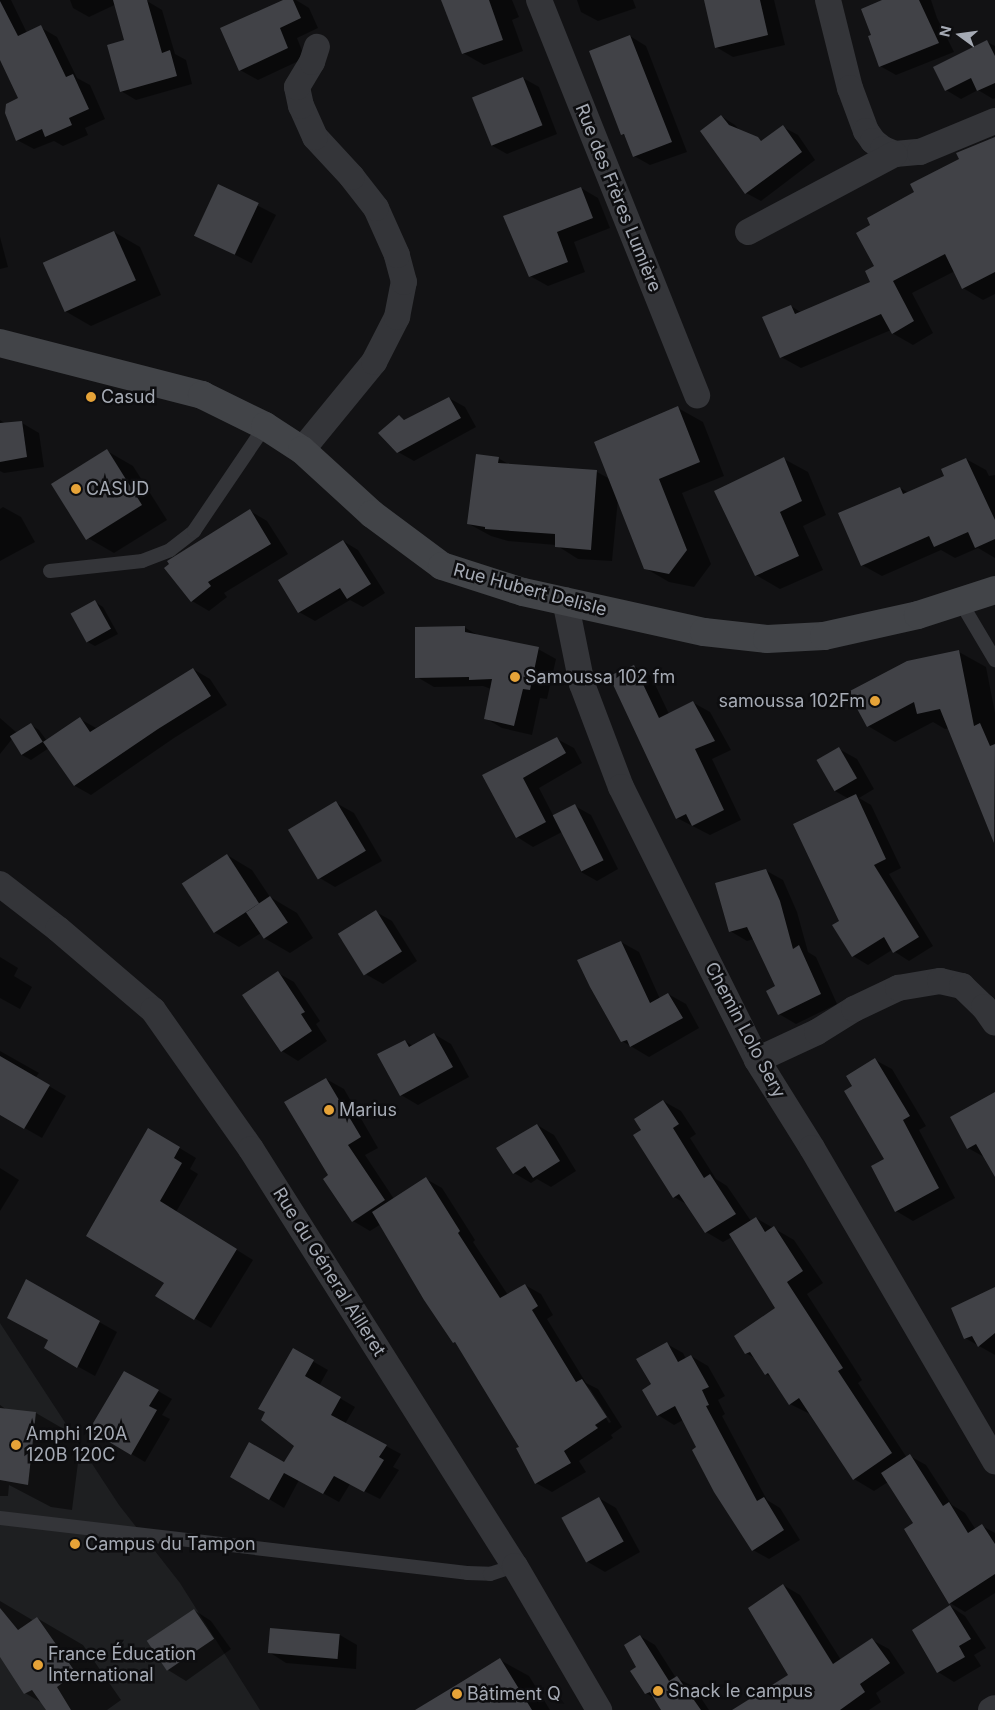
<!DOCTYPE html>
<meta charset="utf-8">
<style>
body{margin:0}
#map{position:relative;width:995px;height:1710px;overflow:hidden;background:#121214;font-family:Inter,sans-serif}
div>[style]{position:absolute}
.built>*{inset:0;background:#1e1f21}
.shadow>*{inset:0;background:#0007;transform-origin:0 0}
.building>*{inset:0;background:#414247;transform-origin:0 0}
.lane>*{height:14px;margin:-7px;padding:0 7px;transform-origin:7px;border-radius:7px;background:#343539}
.street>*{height:26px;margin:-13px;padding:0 13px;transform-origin:13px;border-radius:13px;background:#343539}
.secondary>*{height:28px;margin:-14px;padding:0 14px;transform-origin:14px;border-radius:14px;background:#424448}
.dots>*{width:14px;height:14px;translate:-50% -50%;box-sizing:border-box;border:2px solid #0d0d0f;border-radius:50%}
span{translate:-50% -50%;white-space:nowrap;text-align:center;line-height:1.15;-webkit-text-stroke:5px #0d0d0f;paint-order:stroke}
.street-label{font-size:18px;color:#a5aab4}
.poi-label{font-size:18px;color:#a5aab4}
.left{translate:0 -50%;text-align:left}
.right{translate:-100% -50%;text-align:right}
.north{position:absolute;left:935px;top:10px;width:50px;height:50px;-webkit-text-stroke:4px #0d0d0f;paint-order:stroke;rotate:284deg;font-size:14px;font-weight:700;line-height:20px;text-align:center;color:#a5aab4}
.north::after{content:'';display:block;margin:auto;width:18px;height:22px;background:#a5aab4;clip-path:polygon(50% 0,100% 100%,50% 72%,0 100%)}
</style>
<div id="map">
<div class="built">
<div style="clip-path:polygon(0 1323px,119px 1505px,180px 1583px,260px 1710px,0 1710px)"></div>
</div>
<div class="shadow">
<div style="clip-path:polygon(0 0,11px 0,27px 33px,40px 27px,57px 37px,77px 78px,90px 85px,105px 119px,85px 128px,88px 135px,63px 146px,54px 141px,34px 149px,17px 140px,20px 99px,0 57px)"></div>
<div style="clip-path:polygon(70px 0,125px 0,89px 17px,73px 8px)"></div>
<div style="clip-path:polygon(286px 0,296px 0,309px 8px,318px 28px,297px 38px,305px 58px,258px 80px,240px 70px)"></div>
<div style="clip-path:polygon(444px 0,512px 0,519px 17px,512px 20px,523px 51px,484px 65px,463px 53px)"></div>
<div style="clip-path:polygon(577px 0,633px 0,636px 8px,598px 21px,581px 12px)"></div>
<div style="clip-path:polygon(708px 0,774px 0,785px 45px,733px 57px,716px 47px)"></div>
<div style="clip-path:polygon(887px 0,931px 0,937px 18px,954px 52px,896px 75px,880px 66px,873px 35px)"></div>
<div style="clip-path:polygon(147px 1px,162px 10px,175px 54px,186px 60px,192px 84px,136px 100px,121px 91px,126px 41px)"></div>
<div style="clip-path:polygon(630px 36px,646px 46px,687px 152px,650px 165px,634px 156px,626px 137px,622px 134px)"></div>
<div style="clip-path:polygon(987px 42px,995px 46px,995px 98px,993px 99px,978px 90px,961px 99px,946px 90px)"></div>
<div style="clip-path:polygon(523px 78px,539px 87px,557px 134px,507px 154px,491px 145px)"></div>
<div style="clip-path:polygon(721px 116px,735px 125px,741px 132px,763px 141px,783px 127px,798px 135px,815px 160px,761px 201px,746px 193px)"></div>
<div style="clip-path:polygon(995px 142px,995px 294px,983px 300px,963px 288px,955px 271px,912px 293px,933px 333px,913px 345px,892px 333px,891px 330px,801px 368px,781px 357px,791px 306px,802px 313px,872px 283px,875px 266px,872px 226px,915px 192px)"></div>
<div style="left:219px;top:186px;width:64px;height:54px;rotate:27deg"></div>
<div style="clip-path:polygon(581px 188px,598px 198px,610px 228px,574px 242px,585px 272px,548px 286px,530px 276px)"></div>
<div style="clip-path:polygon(114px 232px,140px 247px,161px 295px,91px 326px,65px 311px)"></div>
<div style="clip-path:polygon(0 237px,8px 267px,0 269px)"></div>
<div style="clip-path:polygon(449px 398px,465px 407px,476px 427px,414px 461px,398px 452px,399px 417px,406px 421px)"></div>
<div style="clip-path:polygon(678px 408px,703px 422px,724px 476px,682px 493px,711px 564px,694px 587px,669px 582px,645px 568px,618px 499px,612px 561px,578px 559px,556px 545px,508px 541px,491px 536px,469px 524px,498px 458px,510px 465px,597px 472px,610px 479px)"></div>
<div style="clip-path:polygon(0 420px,6px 424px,22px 423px,39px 433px,44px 467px,4px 473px,0 471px)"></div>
<div style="clip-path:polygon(107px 451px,133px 466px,167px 520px,114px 553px,88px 538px)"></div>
<div style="clip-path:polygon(784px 459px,808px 472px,826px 515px,803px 526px,823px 570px,780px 589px,756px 575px)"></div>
<div style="clip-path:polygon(966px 459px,986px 470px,989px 476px,995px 475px,995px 558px,978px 548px,955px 558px,941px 550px,882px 576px,862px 565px,900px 488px,909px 493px,946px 477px)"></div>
<div style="clip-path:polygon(3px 507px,21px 517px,35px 542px,0 561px,0 509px)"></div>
<div style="clip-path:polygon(250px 511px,267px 521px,288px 554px,224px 593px,227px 597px,209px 611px,192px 601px)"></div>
<div style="clip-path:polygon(343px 541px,358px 550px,385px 593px,363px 607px,350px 600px,315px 621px,299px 612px)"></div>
<div style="clip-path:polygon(95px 602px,103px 607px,118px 634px,95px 646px,86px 641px)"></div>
<div style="clip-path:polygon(464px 627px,479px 636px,538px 649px,556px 659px,547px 699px,540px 698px,532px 735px,502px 728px,485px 718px,491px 689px,483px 686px,434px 687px,417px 677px)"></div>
<div style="clip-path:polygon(959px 652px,986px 667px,995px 713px,995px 820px,984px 813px,949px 728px,945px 729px,933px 722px,895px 742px,868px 726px)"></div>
<div style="clip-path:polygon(634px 666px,651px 676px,669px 714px,692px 702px,710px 712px,731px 750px,712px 759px,741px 820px,710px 835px,677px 818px)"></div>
<div style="clip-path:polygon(193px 669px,210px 679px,227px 705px,174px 738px,91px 795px,75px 786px,49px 748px,31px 760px,22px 755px,12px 739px,0 754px,0 718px,17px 733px,31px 725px,39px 730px,47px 741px,80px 719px,96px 728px)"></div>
<div style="clip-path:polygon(557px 739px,574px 748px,582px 763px,539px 788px,554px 817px,575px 806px,591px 815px,618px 869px,597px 881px,581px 872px,562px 832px,533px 847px,517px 837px,484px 776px)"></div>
<div style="clip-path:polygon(839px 749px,857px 759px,874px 789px,859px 798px,871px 805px,901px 868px,889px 874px,933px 946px,909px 961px,892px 950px,868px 965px,853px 956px,841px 921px,849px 799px,835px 791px)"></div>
<div style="clip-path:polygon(336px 803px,354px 813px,382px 861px,335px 887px,318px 877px)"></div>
<div style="clip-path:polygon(227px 855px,252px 870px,270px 897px,297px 913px,313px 938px,290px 953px,264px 938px,261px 933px,239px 947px,214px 932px)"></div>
<div style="clip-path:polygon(765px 870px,783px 880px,797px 912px,808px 952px,816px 957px,837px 1004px,796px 1024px,779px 1014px,776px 986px,754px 939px,747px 941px,730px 931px)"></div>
<div style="clip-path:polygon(376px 912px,392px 921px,417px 961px,383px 984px,367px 975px,341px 935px)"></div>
<div style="clip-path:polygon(621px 942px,639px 952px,660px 999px,668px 994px,686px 1004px,699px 1028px,649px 1057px,622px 1041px)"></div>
<div style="clip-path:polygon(0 957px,18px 968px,14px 976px,32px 987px,20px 1009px,0 998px)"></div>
<div style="clip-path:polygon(278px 973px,294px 982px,320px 1021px,316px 1024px,327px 1041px,298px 1061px,282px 1051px)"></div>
<div style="clip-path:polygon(434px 1034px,451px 1044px,469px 1077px,418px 1105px,401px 1095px,405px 1041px,413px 1046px)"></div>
<div style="clip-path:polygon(0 1051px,39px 1073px,35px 1078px,66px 1096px,42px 1138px,0 1114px)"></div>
<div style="clip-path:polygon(875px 1060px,892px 1069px,926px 1126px,919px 1130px,955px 1198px,913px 1221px,896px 1211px,886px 1159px,854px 1087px)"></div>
<div style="clip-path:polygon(evenodd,326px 1079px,344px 1089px,378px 1148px,365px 1155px,394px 1199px,426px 1179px,442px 1188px,475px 1240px,473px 1242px,508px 1295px,525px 1285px,541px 1294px,553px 1315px,547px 1319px,586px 1383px,598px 1389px,622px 1427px,611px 1435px,613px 1438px,579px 1461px,586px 1472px,552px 1492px,536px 1483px,521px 1447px,381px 1224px,370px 1231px,353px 1221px,330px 1175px,326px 1079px,585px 1384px,590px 1389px,611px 1422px,609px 1423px,585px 1384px)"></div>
<div style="clip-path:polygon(995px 1093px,995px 1175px,984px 1157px,968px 1148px)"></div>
<div style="clip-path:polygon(663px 1101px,681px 1111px,696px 1134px,690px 1138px,716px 1179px,727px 1186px,751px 1221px,756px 1218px,794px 1240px,823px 1283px,807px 1294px,862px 1380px,858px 1383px,907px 1458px,910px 1456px,926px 1465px,952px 1505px,965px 1513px,976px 1530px,982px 1526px,995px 1533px,995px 1593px,965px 1612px,950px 1603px,915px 1524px,888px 1482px,874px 1491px,854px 1479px,812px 1415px,790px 1404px,774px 1379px,766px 1374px,756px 1359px,746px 1353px,777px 1309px,732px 1237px,723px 1242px,706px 1232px,688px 1205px,674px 1197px,643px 1131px)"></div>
<div style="clip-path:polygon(537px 1125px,554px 1135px,576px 1171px,551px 1187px,537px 1179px,531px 1183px,514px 1173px)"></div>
<div style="clip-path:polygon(148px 1129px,196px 1158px,190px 1169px,198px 1174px,176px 1212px,253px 1260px,211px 1328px,157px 1296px,165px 1283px)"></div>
<div style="clip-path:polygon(0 1168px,19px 1180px,0 1211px)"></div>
<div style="clip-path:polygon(26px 1281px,117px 1332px,95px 1376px,77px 1366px,50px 1340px)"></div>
<div style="clip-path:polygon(995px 1294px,995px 1355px,965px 1338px)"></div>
<div style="clip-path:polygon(667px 1344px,683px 1353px,686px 1359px,691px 1356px,708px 1366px,725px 1396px,718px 1400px,725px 1414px,722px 1416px,767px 1500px,780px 1508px,800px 1540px,769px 1559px,753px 1550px,683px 1420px,674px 1425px,658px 1415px,652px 1385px)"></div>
<div style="clip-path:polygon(293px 1350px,328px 1370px,319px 1386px,355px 1407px,345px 1424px,401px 1454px,393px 1467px,399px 1470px,380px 1499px,350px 1484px,339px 1502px,299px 1480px,284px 1508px,269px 1499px,284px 1463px,296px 1446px)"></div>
<div style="clip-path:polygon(125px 1372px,172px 1399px,162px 1415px,170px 1419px,145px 1462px,91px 1430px)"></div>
<div style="clip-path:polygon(0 1405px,7px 1410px,36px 1413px,81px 1439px,72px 1510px,51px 1507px,9px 1485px,8px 1496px,0 1496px)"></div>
<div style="clip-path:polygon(599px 1498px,616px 1508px,640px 1552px,605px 1572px,588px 1562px)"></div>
<div style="clip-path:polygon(783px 1585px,800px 1595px,841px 1660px,872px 1640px,889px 1649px,905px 1673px,876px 1693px,881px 1702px,869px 1710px,734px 1710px,790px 1675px)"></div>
<div style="clip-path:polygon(0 1601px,34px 1621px,37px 1618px,83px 1645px,121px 1700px,107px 1710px,48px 1710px,44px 1704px,25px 1693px,0 1640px)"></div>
<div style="clip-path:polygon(950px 1606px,965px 1616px,986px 1648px,974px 1655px,981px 1666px,954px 1682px,938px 1672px,913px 1631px)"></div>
<div style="clip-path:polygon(194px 1610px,211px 1621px,231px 1649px,186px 1681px,168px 1670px,148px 1642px)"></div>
<div style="clip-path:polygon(340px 1635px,357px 1645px,356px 1669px,286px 1663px,269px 1652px)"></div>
<div style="clip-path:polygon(640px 1636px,655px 1645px,676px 1678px,693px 1686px,709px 1710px,666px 1710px,657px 1700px,646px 1693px,638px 1668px)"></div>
<div style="clip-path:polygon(500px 1660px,529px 1676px,550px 1710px,418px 1710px)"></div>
</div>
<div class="building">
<div style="clip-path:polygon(113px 0,147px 0,162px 53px,170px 50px,177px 76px,120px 92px,107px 45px,124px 40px)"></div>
<div style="clip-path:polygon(283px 0,293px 0,301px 18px,280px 28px,288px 48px,239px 71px,220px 28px)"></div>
<div style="clip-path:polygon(441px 0,489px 0,503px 40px,462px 54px)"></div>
<div style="clip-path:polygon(704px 0,760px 0,768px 35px,715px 48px)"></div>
<div style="clip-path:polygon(882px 0,919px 0,939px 43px,879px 67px,868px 36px,871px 35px,861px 9px)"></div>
<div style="clip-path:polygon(0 1px,18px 36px,41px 25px,66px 77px,73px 74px,89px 109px,69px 118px,72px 125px,45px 137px,42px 129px,16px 141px,5px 113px,6px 104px,18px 98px,0 60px)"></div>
<div style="clip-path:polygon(630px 35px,672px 142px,633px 157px,624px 134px,621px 135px,589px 51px)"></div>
<div style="clip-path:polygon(987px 40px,995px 56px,995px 83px,977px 91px,971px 78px,945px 91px,933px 67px)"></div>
<div style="left:523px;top:77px;width:52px;height:55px;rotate:68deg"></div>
<div style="clip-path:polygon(721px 115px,729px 125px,758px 137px,761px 141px,783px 125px,802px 152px,745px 194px,700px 131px)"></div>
<div style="clip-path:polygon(995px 137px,995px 272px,962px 289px,945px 254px,893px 281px,914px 321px,892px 334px,881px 314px,780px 358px,762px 317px,791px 305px,795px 314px,870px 282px,865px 271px,874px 266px,856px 233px,870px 225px,867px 218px,914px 192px,910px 184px,959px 159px,956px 153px)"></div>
<div style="left:218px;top:184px;width:45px;height:57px;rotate:25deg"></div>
<div style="clip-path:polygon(581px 187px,593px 218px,557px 232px,568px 262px,529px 277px,503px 216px)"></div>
<div style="left:114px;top:231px;width:54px;height:78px;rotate:66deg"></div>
<div style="clip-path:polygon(449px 397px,461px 418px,397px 453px,378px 433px,399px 415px,404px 420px)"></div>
<div style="clip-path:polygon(678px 406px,700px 462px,659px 479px,687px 550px,669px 574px,644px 569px,594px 442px)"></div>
<div style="clip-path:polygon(22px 421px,27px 457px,0 462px,0 423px)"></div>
<div style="left:107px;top:449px;width:66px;height:66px;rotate:58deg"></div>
<div style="clip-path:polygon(476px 454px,499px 457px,498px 463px,597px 470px,591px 550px,555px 547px,555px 534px,485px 529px,485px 527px,467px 524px)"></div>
<div style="clip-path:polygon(784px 457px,802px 501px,780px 512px,799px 556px,755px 576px,714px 491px)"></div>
<div style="clip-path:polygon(966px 458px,995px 520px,995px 539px,975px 548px,968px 532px,934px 547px,929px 536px,861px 566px,838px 513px,900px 487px,903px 494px,944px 476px,941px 469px)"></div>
<div style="clip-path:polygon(250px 509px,271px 544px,208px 582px,211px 586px,191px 602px,164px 568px,169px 564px,167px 561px)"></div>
<div style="clip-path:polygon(343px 540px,371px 584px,347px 599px,340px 588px,298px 613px,278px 580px)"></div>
<div style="left:95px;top:600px;width:33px;height:28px;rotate:61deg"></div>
<div style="clip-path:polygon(465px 626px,465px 632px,539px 647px,530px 690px,523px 689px,514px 726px,484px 719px,492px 679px,469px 680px,469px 677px,415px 678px,415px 627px)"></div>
<div style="clip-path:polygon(959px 650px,974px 726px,980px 723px,990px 746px,995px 744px,994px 843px,940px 709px,917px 714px,914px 702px,867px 727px,848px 692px,907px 661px)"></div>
<div style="clip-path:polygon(634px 665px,659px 718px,693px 701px,715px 741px,695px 749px,724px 810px,692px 826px,686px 814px,676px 819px,609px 676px)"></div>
<div style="clip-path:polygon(193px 668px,211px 696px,158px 729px,74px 786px,43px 742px,80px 717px,90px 732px)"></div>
<div style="left:31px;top:723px;width:22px;height:25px;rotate:58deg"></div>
<div style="clip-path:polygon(557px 737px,566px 753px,523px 778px,546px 822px,516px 838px,482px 775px)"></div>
<div style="left:839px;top:747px;width:36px;height:26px;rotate:60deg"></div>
<div style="clip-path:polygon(856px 794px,886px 859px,874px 865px,919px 937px,893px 953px,884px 937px,852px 957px,832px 925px,839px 921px,793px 824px)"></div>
<div style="left:336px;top:801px;width:58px;height:56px;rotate:59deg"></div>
<div style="left:575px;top:804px;width:63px;height:25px;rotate:63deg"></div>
<div style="left:227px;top:854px;width:59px;height:54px;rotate:57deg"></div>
<div style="clip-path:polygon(766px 869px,780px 901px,793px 949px,799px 945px,821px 994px,778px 1015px,766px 991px,775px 986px,747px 927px,729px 932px,715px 883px)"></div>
<div style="left:270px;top:896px;width:32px;height:29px;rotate:56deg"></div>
<div style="left:376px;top:910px;width:49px;height:45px;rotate:58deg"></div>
<div style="clip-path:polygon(621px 941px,650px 1003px,668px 993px,683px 1018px,630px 1047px,627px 1040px,621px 1042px,590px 987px,577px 960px)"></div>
<div style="clip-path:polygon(278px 971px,305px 1012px,301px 1014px,312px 1031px,281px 1052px,242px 995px)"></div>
<div style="clip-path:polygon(434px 1033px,453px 1067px,400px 1096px,377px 1054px,405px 1040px,409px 1047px)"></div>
<div style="clip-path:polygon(0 1056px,50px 1085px,24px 1129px,0 1115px)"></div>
<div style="clip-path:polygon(875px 1058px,910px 1116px,903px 1120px,939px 1188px,895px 1212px,871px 1166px,884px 1159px,844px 1091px,852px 1086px,846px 1076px)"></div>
<div style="clip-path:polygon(326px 1078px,361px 1137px,348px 1145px,385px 1200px,352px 1222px,323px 1179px,328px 1175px,284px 1102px)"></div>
<div style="clip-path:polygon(995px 1092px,995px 1177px,976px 1144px,967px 1149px,950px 1117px)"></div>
<div style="clip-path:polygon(663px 1100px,679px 1124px,673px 1128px,704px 1178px,710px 1174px,736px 1214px,705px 1233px,679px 1194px,673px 1198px,633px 1135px,641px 1130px,634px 1119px)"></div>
<div style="clip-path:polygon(537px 1124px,560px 1161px,533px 1178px,525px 1166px,513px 1174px,496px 1148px)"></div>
<div style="clip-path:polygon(148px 1128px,180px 1147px,174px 1158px,182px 1163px,160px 1201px,237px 1249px,194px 1320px,155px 1296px,164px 1283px,86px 1236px)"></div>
<div style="clip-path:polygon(426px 1177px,460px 1231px,458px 1233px,500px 1298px,525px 1284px,538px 1306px,532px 1310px,576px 1382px,582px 1379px,607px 1417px,595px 1425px,598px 1428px,564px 1451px,571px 1463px,535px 1484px,516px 1448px,519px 1447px,455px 1342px,453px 1343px,424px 1300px,372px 1212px)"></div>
<div style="clip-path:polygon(756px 1217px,765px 1232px,774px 1226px,803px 1271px,787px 1282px,843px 1368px,838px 1371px,892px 1453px,853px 1480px,799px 1398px,789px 1405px,768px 1373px,765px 1375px,750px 1352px,745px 1354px,734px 1336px,775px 1308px,729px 1234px)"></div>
<div style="clip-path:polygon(26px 1279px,100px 1321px,77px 1368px,44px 1348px,48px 1340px,7px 1318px)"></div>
<div style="clip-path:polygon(995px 1287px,995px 1333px,978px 1347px,972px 1336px,964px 1339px,951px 1308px)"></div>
<div style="clip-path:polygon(667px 1342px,678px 1362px,691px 1355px,709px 1387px,702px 1390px,709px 1405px,706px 1406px,757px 1501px,764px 1497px,784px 1530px,752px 1551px,714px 1492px,692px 1450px,696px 1447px,675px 1406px,657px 1416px,642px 1390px,651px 1384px,636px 1359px)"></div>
<div style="clip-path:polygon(293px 1348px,314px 1360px,305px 1376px,341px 1397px,331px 1415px,387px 1445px,379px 1457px,384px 1460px,364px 1492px,334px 1476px,323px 1494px,284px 1473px,269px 1500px,230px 1477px,249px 1442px,284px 1462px,294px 1446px,261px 1420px,265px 1412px,258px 1409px)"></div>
<div style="clip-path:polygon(124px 1371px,159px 1390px,149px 1406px,157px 1410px,131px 1455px,89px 1430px)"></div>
<div style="clip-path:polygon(0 1408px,36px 1412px,28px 1485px,0 1480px)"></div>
<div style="clip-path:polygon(910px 1454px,943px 1506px,949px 1502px,968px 1533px,982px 1524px,995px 1544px,995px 1574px,949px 1604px,904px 1529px,913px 1523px,881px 1473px)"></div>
<div style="left:599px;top:1497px;width:51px;height:43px;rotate:61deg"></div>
<div style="clip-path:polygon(783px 1584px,833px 1664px,872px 1638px,890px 1663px,860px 1684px,865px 1692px,840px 1710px,732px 1710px,788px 1675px,748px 1608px)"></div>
<div style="clip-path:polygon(950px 1605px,971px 1639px,959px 1646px,965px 1657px,937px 1673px,912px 1630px)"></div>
<div style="clip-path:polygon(0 1608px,18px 1630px,37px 1617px,76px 1673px,57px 1687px,71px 1710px,46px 1710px,32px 1690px,24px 1694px,0 1657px)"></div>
<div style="left:194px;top:1609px;width:36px;height:57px;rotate:56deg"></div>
<div style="left:270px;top:1628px;width:70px;height:25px;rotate:5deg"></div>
<div style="clip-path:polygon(640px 1635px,669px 1681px,677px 1676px,701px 1710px,661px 1710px,650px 1692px,645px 1694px,630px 1671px,636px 1667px,624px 1645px)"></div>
<div style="clip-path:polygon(500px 1658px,532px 1710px,415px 1710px,463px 1681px)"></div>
</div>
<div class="lane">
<div style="left:50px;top:571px;width:93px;rotate:-6.2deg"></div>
<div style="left:142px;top:561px;width:30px;rotate:-21deg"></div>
<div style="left:170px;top:550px;width:31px;rotate:-38deg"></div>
<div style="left:194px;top:531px;width:127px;rotate:-55.9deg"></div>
<div style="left:960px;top:601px;width:69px;rotate:59.3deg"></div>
<div style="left:0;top:1518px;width:470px;rotate:6.7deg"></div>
<div style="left:467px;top:1573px;width:23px;rotate:2deg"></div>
<div style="left:490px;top:1574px;width:26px;rotate:-18deg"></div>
</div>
<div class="street">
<div style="left:539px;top:0;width:426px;rotate:68.2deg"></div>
<div style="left:828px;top:0;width:91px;rotate:76deg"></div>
<div style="left:850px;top:88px;width:46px;rotate:69.6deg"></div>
<div style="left:866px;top:131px;width:12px;rotate:55deg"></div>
<div style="left:873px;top:141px;width:13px;rotate:39deg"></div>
<div style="left:883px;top:149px;width:13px;rotate:23deg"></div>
<div style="left:895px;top:154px;width:25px;rotate:-5deg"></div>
<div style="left:920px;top:152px;width:81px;rotate:-22.5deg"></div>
<div style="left:748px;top:232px;width:166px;rotate:-28deg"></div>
<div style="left:302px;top:450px;width:114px;rotate:-50.7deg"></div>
<div style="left:374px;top:362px;width:51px;rotate:-62.9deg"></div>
<div style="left:397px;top:317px;width:36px;rotate:-79deg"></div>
<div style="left:404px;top:282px;width:28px;rotate:-105deg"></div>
<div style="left:397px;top:255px;width:51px;rotate:-114.1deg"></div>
<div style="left:376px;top:208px;width:39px;rotate:-128deg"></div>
<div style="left:352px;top:177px;width:54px;rotate:-132.8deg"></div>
<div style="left:315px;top:137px;width:34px;rotate:-114deg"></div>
<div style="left:301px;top:106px;width:19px;rotate:-102deg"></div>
<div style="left:297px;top:87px;width:29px;rotate:-59deg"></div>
<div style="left:312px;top:62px;width:16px;rotate:-72deg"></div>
<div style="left:565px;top:600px;width:86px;rotate:78.6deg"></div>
<div style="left:582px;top:684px;width:110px;rotate:69.3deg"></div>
<div style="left:621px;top:787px;width:305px;rotate:63.5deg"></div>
<div style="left:757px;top:1060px;width:104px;rotate:58deg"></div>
<div style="left:812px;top:1148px;width:363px;rotate:59.7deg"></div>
<div style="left:0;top:884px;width:73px;rotate:37.8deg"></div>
<div style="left:58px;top:929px;width:125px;rotate:40.5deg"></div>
<div style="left:153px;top:1010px;width:170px;rotate:54.8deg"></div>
<div style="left:251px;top:1149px;width:494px;rotate:57.7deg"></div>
<div style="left:515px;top:1566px;width:167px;rotate:59.7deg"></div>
<div style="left:757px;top:1060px;width:66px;rotate:-25deg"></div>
<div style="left:817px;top:1032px;width:44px;rotate:-31.9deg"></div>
<div style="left:854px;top:1009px;width:49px;rotate:-25.5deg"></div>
<div style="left:898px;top:988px;width:43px;rotate:-9.5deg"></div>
<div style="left:940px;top:981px;width:23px;rotate:13deg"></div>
<div style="left:962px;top:986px;width:30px;rotate:44deg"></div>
<div style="left:984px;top:1007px;width:19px;rotate:55deg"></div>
<div style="left:991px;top:1710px;width:4px;rotate:-27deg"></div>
</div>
<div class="secondary">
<div style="left:0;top:343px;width:209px;rotate:14.4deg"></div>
<div style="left:202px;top:395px;width:70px;rotate:26.2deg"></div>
<div style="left:265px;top:426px;width:44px;rotate:33deg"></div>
<div style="left:302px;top:450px;width:95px;rotate:42.4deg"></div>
<div style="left:372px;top:514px;width:87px;rotate:36.6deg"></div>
<div style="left:442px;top:566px;width:85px;rotate:17.8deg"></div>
<div style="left:523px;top:592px;width:185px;rotate:12.5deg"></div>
<div style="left:704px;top:632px;width:63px;rotate:6.3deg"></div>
<div style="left:767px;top:639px;width:57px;rotate:-3deg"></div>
<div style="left:824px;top:636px;width:96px;rotate:-12.6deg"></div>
<div style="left:918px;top:615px;width:81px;rotate:-18deg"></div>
</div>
<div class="dots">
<div style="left:91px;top:397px;background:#e6a338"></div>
<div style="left:76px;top:489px;background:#e6a338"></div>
<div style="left:515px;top:677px;background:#e6a338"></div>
<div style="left:875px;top:701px;background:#e6a338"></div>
<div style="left:329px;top:1110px;background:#e6a338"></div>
<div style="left:16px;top:1445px;background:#e6a338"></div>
<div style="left:75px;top:1544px;background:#e6a338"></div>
<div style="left:38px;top:1665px;background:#e6a338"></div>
<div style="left:658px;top:1691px;background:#e6a338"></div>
<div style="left:457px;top:1694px;background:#e6a338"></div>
</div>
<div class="street-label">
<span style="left:618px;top:198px;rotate:68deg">Rue des Frères Lumière</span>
<span style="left:530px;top:590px;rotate:15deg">Rue Hubert Delisle</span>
<span style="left:745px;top:1030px;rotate:62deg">Chemin Lolo Sery</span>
<span style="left:329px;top:1272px;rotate:58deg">Rue du Géneral Ailleret</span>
</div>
<div class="poi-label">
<span class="left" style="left:101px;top:397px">Casud</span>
<span class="left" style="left:86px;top:489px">CASUD</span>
<span class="left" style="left:525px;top:677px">Samoussa 102 fm</span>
<span class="right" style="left:865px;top:701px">samoussa 102Fm</span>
<span class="left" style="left:339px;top:1110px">Marius</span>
<span class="left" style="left:26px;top:1445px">Amphi 120A<br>120B 120C</span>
<span class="left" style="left:85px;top:1544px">Campus du Tampon</span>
<span class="left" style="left:48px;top:1665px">France Éducation<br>International</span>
<span class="left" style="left:668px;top:1691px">Snack le campus</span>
<span class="left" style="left:467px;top:1694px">Bâtiment Q</span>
</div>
<div class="north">N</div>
</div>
